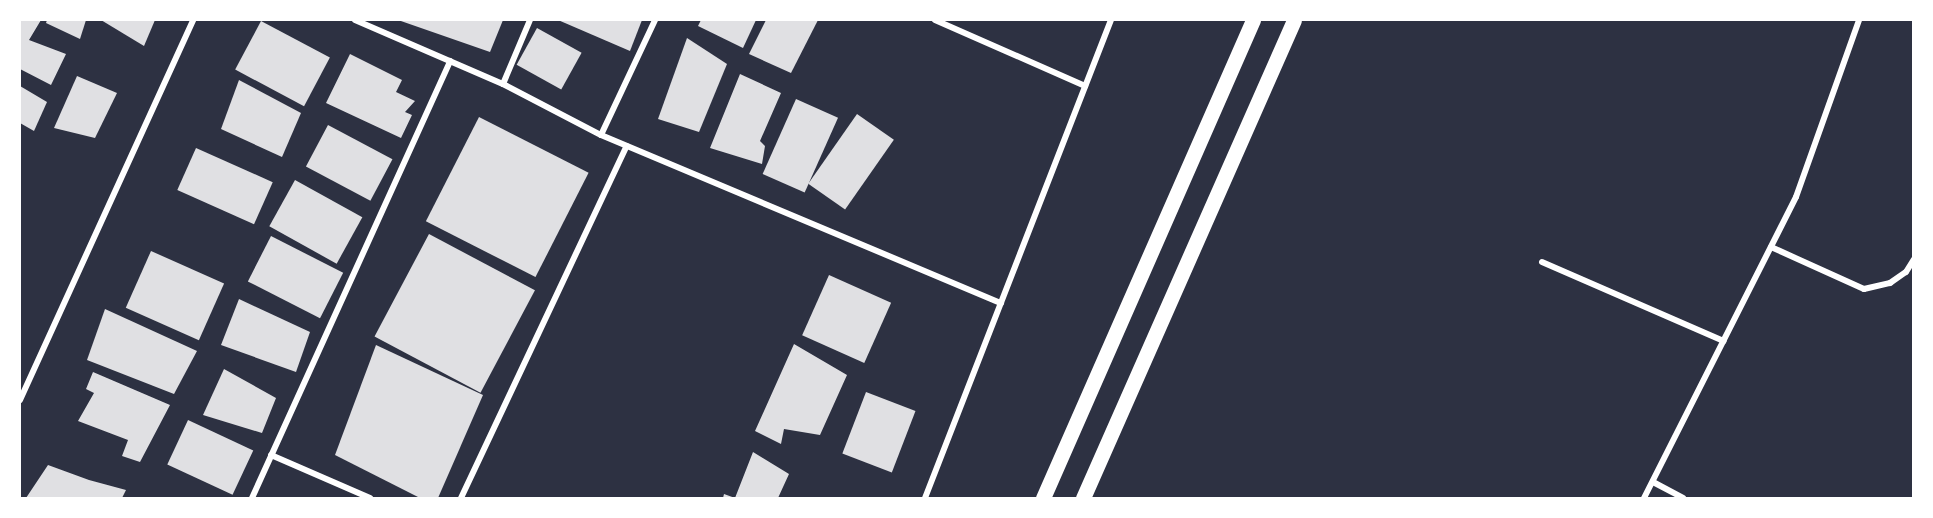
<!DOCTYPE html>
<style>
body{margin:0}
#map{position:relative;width:1933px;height:518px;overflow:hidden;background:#2d3142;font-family:"PT Sans Narrow",sans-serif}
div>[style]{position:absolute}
.building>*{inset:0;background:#e0e0e3;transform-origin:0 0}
.minor>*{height:6px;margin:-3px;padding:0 3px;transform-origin:3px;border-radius:3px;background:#fff}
.primary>*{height:15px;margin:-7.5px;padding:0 7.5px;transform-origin:7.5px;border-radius:7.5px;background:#fff}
span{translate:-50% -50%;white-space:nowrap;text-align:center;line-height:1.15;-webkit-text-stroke:4.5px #fff;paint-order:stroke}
.frame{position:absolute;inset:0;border:21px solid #fff;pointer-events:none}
</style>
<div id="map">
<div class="building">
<div style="clip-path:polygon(20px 20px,41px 20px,29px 40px,66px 54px,51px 85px,20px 69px)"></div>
<div style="clip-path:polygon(47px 20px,86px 20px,80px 39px,46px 23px)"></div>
<div style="clip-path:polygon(101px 20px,155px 20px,144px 46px)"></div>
<div style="clip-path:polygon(398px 20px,503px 20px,490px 52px)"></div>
<div style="clip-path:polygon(558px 20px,642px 20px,630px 51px)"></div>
<div style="clip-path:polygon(701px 20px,756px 20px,743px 48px,698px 26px)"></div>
<div style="clip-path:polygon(766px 20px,818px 20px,791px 73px,749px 54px)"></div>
<div style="left:261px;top:21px;width:78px;height:55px;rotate:28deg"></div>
<div style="left:537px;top:28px;width:51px;height:42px;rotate:29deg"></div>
<div style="clip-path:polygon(687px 38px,727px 64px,699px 132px,658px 119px)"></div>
<div style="clip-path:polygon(350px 54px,402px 80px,396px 92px,415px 101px,405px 112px,412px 115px,401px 138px,326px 103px)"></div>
<div style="clip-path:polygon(740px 74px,781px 93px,760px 141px,765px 146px,762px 164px,710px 148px)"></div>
<div style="clip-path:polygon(77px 76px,117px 93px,95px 138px,54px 128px)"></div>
<div style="clip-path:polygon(239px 80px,301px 113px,282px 157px,221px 129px)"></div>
<div style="clip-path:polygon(20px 86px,47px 102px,34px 131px,20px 123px)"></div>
<div style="left:796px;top:99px;width:46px;height:82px;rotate:24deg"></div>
<div style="left:857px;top:114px;width:45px;height:85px;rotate:35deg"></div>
<div style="left:479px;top:117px;width:123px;height:117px;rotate:27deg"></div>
<div style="left:328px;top:125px;width:73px;height:47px;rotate:28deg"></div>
<div style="left:196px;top:148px;width:84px;height:46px;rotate:24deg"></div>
<div style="left:295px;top:180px;width:77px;height:53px;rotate:29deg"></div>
<div style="left:429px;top:234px;width:120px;height:116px;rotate:28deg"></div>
<div style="left:271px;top:236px;width:81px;height:51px;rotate:27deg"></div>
<div style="left:151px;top:251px;width:80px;height:62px;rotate:24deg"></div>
<div style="left:829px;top:275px;width:68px;height:66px;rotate:24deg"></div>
<div style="clip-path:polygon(239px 299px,310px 332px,296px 372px,221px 345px)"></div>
<div style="clip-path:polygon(105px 309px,197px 351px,174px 394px,87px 360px)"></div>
<div style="clip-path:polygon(794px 344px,847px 375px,820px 435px,784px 429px,781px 444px,755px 431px)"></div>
<div style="clip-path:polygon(376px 345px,483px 395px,438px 498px,420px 498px,335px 455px)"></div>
<div style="clip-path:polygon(224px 369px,276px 398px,262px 433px,203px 415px)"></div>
<div style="clip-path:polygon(93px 372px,170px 405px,140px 462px,122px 456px,128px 440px,78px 421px,94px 393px,86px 389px)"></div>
<div style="left:866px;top:392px;width:53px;height:66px;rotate:21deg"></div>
<div style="left:188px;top:420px;width:72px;height:49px;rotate:25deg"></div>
<div style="clip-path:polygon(753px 452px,789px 474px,778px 498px,723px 498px,724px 494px,735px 498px)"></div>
<div style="clip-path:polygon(48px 465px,89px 480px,126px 490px,122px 498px,26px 498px)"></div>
</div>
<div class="minor">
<div style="left:355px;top:20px;width:161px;rotate:23.4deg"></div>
<div style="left:503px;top:84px;width:110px;rotate:27.5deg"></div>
<div style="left:601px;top:135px;width:434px;rotate:22.8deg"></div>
<div style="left:935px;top:20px;width:164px;rotate:23.7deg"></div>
<div style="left:503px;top:84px;width:69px;rotate:-67.1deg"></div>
<div style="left:601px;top:135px;width:127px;rotate:-64.8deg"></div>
<div style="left:1771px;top:247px;width:102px;rotate:24.3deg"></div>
<div style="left:1864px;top:289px;width:27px;rotate:-13deg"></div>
<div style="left:1890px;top:283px;width:19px;rotate:-35deg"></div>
<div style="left:1906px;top:272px;width:15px;rotate:-58deg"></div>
<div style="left:1542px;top:262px;width:198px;rotate:23.5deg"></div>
<div style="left:20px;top:400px;width:418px;rotate:-65.5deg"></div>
<div style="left:271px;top:455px;width:108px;rotate:23.5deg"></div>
<div style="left:1653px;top:482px;width:34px;rotate:28deg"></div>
<div style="left:252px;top:498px;width:480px;rotate:-65.6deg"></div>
<div style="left:461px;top:498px;width:389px;rotate:-64.8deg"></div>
<div style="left:925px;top:498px;width:513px;rotate:-68.74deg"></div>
<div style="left:1644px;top:498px;width:337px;rotate:-63.2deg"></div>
<div style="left:1796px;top:197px;width:188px;rotate:-70.4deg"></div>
</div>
<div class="primary">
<div style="left:1043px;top:498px;width:522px;rotate:-66.28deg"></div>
<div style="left:1083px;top:498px;width:522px;rotate:-66.18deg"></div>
</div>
<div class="frame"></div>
</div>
